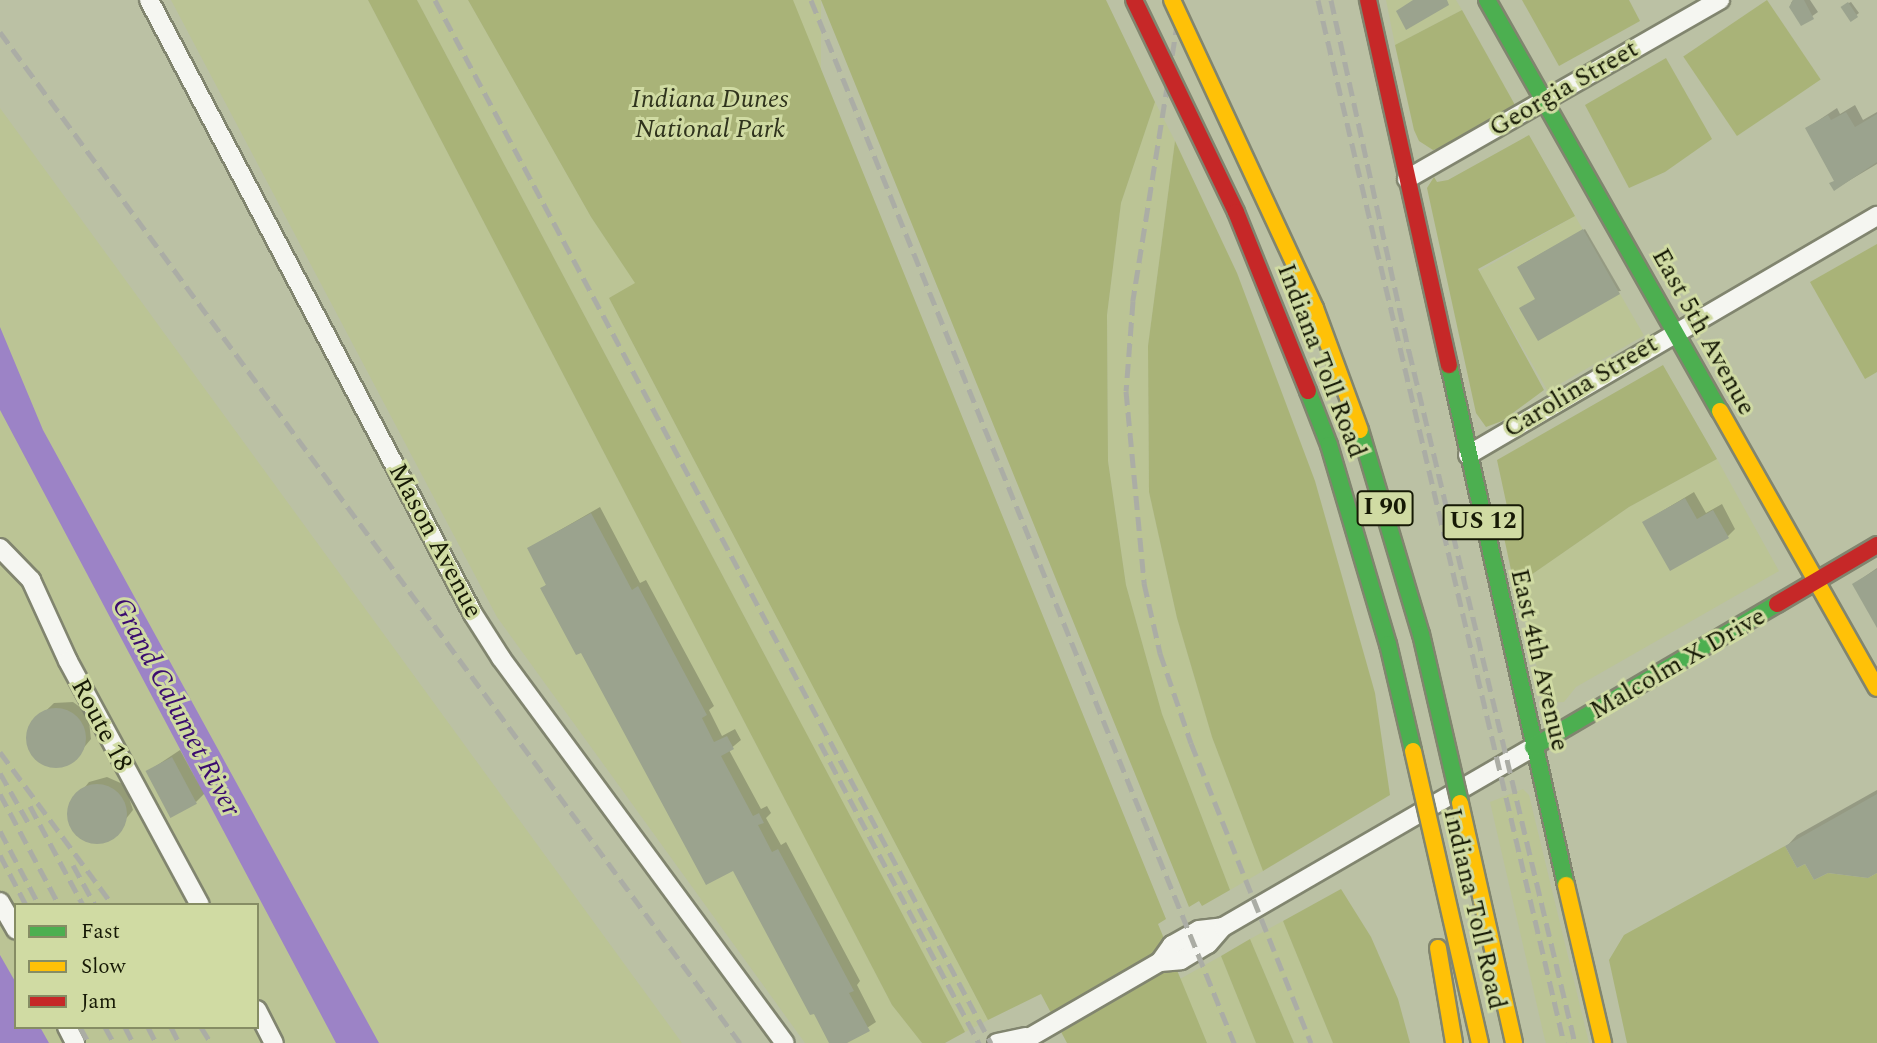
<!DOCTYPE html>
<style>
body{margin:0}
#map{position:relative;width:1877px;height:1043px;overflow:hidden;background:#bbc1a4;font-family:Spectral,serif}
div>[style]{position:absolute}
.built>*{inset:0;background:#bbc495;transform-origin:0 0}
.green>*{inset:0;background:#a9b378;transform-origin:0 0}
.water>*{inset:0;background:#9c83c6}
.shadow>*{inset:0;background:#0003}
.building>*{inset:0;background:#9ba38e;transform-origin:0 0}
.round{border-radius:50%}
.roads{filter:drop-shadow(2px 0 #81856f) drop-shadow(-2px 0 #81856f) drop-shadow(0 2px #81856f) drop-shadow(0 -2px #81856f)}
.street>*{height:18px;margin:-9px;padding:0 9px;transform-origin:9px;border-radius:9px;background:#f5f6f1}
.fast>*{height:16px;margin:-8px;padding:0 8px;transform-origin:8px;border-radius:8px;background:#4caf50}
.slow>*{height:16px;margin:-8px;padding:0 8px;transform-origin:8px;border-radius:8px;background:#ffc107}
.jam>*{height:16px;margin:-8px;padding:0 8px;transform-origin:8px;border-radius:8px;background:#c62828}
.rail>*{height:5px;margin-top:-2.5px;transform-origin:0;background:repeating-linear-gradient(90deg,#abada5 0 14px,transparent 0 21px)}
.bridges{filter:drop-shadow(2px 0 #81856f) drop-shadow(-2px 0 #81856f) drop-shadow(0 2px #81856f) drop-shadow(0 -2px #81856f)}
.fast-bridge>*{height:16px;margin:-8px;padding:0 8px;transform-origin:8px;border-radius:8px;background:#4caf50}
.slow-bridge>*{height:16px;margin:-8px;padding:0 8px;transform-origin:8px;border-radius:8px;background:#ffc107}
.jam-bridge>*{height:16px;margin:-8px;padding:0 8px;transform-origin:8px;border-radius:8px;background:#c62828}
span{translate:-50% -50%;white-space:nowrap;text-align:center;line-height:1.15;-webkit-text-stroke:6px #d0dba3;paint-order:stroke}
.shield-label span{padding:2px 5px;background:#d0dba3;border:2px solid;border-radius:5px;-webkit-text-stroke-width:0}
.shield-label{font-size:24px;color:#161905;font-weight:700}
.street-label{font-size:26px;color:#161905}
.park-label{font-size:26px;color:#30341d;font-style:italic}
.water-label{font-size:28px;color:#3b0c70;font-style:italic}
.legend{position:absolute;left:14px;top:903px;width:245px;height:126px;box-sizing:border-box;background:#d0dba3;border:2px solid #868d64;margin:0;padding:9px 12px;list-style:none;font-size:21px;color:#161905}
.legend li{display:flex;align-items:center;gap:14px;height:35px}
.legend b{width:35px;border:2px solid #868d64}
</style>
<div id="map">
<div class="built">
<div style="clip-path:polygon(171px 0,368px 0,892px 1005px,922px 1043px,805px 1043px,497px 617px)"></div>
<div style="clip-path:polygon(417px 0,468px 0,591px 217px,636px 284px,609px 298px,988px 1020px,965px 1032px)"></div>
<div style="left:793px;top:0;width:28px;height:992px"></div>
<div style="clip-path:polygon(1386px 0,1456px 0,1462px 10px,1395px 45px)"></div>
<div style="clip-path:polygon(1155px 102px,1175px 141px,1148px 346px,1149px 492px,1177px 618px,1212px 737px,1263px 871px,1230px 890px,1162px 714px,1126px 585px,1108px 461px,1107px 315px,1121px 203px)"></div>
<div style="clip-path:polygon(evenodd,0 108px,682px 1043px,0 1043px,0 108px,16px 905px,257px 905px,257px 1027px,16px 1027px,16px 905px)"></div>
<div style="left:1575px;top:216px;width:138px;height:111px;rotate:60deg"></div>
<div style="clip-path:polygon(1717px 459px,1779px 571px,1576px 687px,1564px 702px,1544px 703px,1517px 576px,1531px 575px,1629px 507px)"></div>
<div style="clip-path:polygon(1523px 789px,1529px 795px,1589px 1043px,1546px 1043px,1544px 1036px,1490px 802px)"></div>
<div style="clip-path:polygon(1283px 921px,1333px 1043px,1294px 1043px,1250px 939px)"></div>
<div style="clip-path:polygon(1221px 956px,1256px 1043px,1207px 1043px,1180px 979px)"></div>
</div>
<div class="green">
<div style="clip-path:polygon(368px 0,417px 0,965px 1032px,945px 1043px,922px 1043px,892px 1005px)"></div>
<div style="clip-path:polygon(468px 0,793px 0,1166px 919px,1158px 924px,1207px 1043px,1067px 1043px,1041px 994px,988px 1020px,609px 298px,635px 283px,591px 217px)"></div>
<div style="clip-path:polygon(821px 0,1106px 0,1155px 102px,1121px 203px,1107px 315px,1108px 461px,1126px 585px,1162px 714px,1230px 890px,1202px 906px,1199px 901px,1189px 907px)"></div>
<div style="clip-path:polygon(1522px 0,1629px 0,1640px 21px,1559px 66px)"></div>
<div style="left:1767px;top:0;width:96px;height:101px;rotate:56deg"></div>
<div style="clip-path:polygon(1462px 10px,1515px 105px,1456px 144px,1433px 150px,1419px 141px,1414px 130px,1395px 45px)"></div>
<div style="clip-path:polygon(1666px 58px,1712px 139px,1665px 172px,1629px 188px,1585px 105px)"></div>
<div style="clip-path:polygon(1529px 135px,1575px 216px,1478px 269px,1544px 390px,1502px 421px,1486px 427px,1476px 413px,1427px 188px,1434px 177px,1437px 182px,1448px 180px)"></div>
<div style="clip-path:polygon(1175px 141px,1237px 273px,1315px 481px,1375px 693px,1390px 795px,1263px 871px,1212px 737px,1177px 618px,1149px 492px,1148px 346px)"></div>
<div style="clip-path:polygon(1877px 244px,1877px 372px,1865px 379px,1810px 282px)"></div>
<div style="clip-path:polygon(1663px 365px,1717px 459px,1629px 507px,1531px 575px,1517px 576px,1511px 570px,1502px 528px,1511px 525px,1497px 460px)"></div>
<div style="clip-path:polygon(1785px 846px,1797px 868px,1805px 864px,1814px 880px,1828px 873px,1868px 878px,1877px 873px,1877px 1043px,1627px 1043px,1609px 960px,1624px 935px)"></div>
<div style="clip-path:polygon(1341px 889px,1371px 937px,1398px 999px,1410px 1043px,1333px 1043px,1283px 921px)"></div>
<div style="clip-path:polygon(1250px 939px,1294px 1043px,1256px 1043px,1221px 956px)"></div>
</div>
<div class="water">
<div style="clip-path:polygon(0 327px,43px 430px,379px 1043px,336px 1043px,0 410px)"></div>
<div style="clip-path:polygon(0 955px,16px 983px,16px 1027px,40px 1027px,49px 1043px,0 1043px)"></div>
</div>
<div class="shadow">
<div style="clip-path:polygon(1793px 0,1810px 0,1818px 12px,1801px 24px,1791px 3px)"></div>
<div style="clip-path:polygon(1851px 2px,1859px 13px,1851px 19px,1845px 5px)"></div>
<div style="clip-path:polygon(1855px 105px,1863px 120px,1877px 112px,1877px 164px,1835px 189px,1835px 180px,1807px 128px,1837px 108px,1840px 114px)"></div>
<div style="clip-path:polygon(1585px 229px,1621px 291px,1537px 298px,1521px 265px)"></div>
<div style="clip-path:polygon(1694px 492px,1706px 513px,1722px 504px,1735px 529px,1728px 536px,1644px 522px)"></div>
<div style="clip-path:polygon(600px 507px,640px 583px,646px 580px,714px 706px,709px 710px,722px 736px,735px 729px,741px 740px,729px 750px,761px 809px,767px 806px,771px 813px,766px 818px,781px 845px,786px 842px,860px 981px,857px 985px,876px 1022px,844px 1043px,831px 1043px,733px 869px,542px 589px,548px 583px,529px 548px)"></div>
<div style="clip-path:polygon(1877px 568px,1877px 611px,1854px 584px)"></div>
<div style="clip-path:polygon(73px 702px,88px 713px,91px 739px,72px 762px,46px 764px,29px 744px,31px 725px,54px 703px)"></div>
<div style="clip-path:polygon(180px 750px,204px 794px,196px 802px,147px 772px)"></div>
<div style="clip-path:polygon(107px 777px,125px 785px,133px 810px,109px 840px,92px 842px,71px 826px,69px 807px,89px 782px)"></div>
<div style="clip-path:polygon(1877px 790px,1877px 871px,1806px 861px,1787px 846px,1797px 835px)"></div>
</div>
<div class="building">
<div style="clip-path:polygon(1413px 0,1447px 0,1449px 5px,1406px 30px,1396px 11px)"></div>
<div style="clip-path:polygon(1793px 0,1804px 0,1814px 19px,1801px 26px,1789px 7px)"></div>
<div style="left:1848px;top:2px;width:18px;height:9px;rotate:56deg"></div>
<div style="clip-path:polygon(1846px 112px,1855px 127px,1877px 114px,1877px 162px,1834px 191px,1829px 183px,1834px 181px,1805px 128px,1828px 115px,1831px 120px)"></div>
<div style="clip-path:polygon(1583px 229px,1620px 294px,1538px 341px,1519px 308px,1535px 299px,1517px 267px)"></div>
<div style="clip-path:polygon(1685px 498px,1697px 519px,1713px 510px,1729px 538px,1670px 571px,1642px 522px)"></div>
<div style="clip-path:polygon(591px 513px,632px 590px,638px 586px,707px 715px,702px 718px,714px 742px,727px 736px,734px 749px,721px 756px,753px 816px,759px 813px,764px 823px,758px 825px,772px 852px,778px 849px,854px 991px,849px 993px,870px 1031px,847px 1043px,829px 1043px,814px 1014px,810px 1015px,733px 871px,706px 885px,581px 653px,576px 655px,540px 588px,546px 585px,527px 548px)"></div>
<div style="clip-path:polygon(1877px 569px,1877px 628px,1852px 584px)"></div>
<div class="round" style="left:26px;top:708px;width:60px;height:60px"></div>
<div style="left:172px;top:757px;width:53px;height:30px;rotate:62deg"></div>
<div class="round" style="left:67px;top:784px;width:60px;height:60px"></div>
<div style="clip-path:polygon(1877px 794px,1877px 873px,1868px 878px,1828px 873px,1814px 880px,1805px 864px,1797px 868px,1785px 846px)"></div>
</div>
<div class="roads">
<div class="street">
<div style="left:149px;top:0;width:694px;rotate:62.18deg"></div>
<div style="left:473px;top:614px;width:52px;rotate:57.5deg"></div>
<div style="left:501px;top:658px;width:478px;rotate:53.6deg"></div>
<div style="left:1407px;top:179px;width:361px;rotate:-29.8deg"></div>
<div style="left:1468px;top:455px;width:474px;rotate:-30.3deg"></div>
<div style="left:0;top:548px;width:45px;rotate:45.9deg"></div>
<div style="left:31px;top:580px;width:89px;rotate:65.4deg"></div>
<div style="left:68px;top:661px;width:277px;rotate:61.6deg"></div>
<div style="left:0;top:902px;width:32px;rotate:60deg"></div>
<div style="left:1160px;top:962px;width:21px;rotate:-55deg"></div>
<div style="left:1172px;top:945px;width:31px;rotate:-29deg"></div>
<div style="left:1199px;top:930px;width:24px;rotate:-7deg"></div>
<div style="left:257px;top:1010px;width:37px;rotate:63deg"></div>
<div style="left:67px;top:1027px;width:18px;rotate:63deg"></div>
<div style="left:997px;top:1043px;width:29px;rotate:-12deg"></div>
<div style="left:1020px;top:1043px;width:162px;rotate:-30.1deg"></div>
<div style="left:1160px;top:962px;width:21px;rotate:-5deg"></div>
<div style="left:1181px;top:960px;width:31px;rotate:-31deg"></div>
<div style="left:1208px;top:944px;width:23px;rotate:-49deg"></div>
<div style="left:1223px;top:927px;width:358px;rotate:-30.1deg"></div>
</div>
<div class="fast">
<div style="left:1487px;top:0;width:472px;rotate:60.5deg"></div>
<div style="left:1449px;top:365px;width:533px;rotate:77.32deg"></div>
<div style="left:1533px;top:747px;width:283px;rotate:-30.4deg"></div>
</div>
<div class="slow">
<div style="left:1720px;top:411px;width:318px;rotate:60.5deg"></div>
<div style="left:1566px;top:885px;width:162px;rotate:76.8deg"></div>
</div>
<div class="jam">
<div style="left:1368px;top:0;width:374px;rotate:77.5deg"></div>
<div style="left:1777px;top:604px;width:116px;rotate:-30.5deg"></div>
</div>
</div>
<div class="rail">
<div style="left:435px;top:0;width:1182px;rotate:61.94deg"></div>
<div style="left:811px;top:0;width:1126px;rotate:67.92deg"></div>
<div style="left:1181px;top:0;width:305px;rotate:99.1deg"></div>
<div style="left:1133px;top:301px;width:90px;rotate:94.4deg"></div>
<div style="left:1126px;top:391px;width:193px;rotate:84.6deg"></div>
<div style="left:1144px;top:583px;width:72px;rotate:77.1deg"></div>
<div style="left:1160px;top:653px;width:95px;rotate:71deg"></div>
<div style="left:1191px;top:743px;width:323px;rotate:68.2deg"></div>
<div style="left:1318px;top:0;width:1072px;rotate:76.73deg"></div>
<div style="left:1331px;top:0;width:360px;rotate:77.5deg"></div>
<div style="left:1409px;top:351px;width:712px;rotate:76.51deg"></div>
<div style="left:0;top:32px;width:1253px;rotate:53.8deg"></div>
<div style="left:820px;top:743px;width:340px;rotate:62.1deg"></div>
<div style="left:0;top:752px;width:190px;rotate:53.6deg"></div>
<div style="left:0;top:773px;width:59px;rotate:60.4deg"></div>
<div style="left:0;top:794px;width:126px;rotate:62deg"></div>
<div style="left:30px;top:806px;width:112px;rotate:61.8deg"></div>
<div style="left:0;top:831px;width:84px;rotate:62.2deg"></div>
<div style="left:0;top:855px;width:56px;rotate:62.5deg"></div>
<div style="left:73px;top:865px;width:46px;rotate:61.2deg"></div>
<div style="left:80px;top:1027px;width:18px;rotate:61deg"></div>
<div style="left:105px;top:1027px;width:18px;rotate:61deg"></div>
<div style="left:125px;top:1027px;width:18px;rotate:63deg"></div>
<div style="left:148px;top:1027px;width:18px;rotate:63deg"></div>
<div style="left:171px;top:1027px;width:18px;rotate:63deg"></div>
<div style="left:201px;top:1027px;width:19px;rotate:58deg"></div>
</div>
<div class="bridges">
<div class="fast-bridge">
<div style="left:1308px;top:391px;width:58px;rotate:68.7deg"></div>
<div style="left:1329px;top:445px;width:208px;rotate:73.5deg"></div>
<div style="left:1388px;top:644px;width:110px;rotate:76.8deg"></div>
<div style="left:1360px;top:430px;width:213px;rotate:73.4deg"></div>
<div style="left:1421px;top:634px;width:173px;rotate:77deg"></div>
</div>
<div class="slow-bridge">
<div style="left:1172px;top:0;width:340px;rotate:65.1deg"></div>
<div style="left:1315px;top:308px;width:130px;rotate:69.8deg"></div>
<div style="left:1413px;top:751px;width:300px;rotate:77.1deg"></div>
<div style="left:1460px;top:803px;width:246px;rotate:77.3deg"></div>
<div style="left:1438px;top:948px;width:96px;rotate:80.4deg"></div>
</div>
<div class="jam-bridge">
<div style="left:1134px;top:0;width:235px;rotate:64.3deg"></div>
<div style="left:1236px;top:212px;width:193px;rotate:68.1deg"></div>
</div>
</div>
<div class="shield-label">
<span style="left:1385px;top:508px">I 90</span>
<span style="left:1483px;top:522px">US 12</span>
</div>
<div class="street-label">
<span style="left:1564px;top:89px;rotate:-30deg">Georgia Street</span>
<span style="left:1703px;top:332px;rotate:61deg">East 5th Avenue</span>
<span style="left:1321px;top:361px;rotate:69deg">Indiana Toll Road</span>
<span style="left:1581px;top:387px;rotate:-31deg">Carolina Street</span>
<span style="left:435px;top:541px;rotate:62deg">Mason Avenue</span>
<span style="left:1539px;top:660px;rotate:77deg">East 4th Avenue</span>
<span style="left:1678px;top:664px;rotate:-30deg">Malcolm X Drive</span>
<span style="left:101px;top:725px;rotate:62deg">Route 18</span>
<span style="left:1474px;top:909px;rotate:77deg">Indiana Toll Road</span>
</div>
<div class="park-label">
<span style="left:710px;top:115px">Indiana Dunes<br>National Park</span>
</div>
<div class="water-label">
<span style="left:176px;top:707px;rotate:62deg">Grand Calumet River</span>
</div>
<ul class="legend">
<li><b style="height:9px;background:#4caf50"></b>Fast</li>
<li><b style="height:9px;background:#ffc107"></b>Slow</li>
<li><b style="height:9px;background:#c62828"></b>Jam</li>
</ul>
</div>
